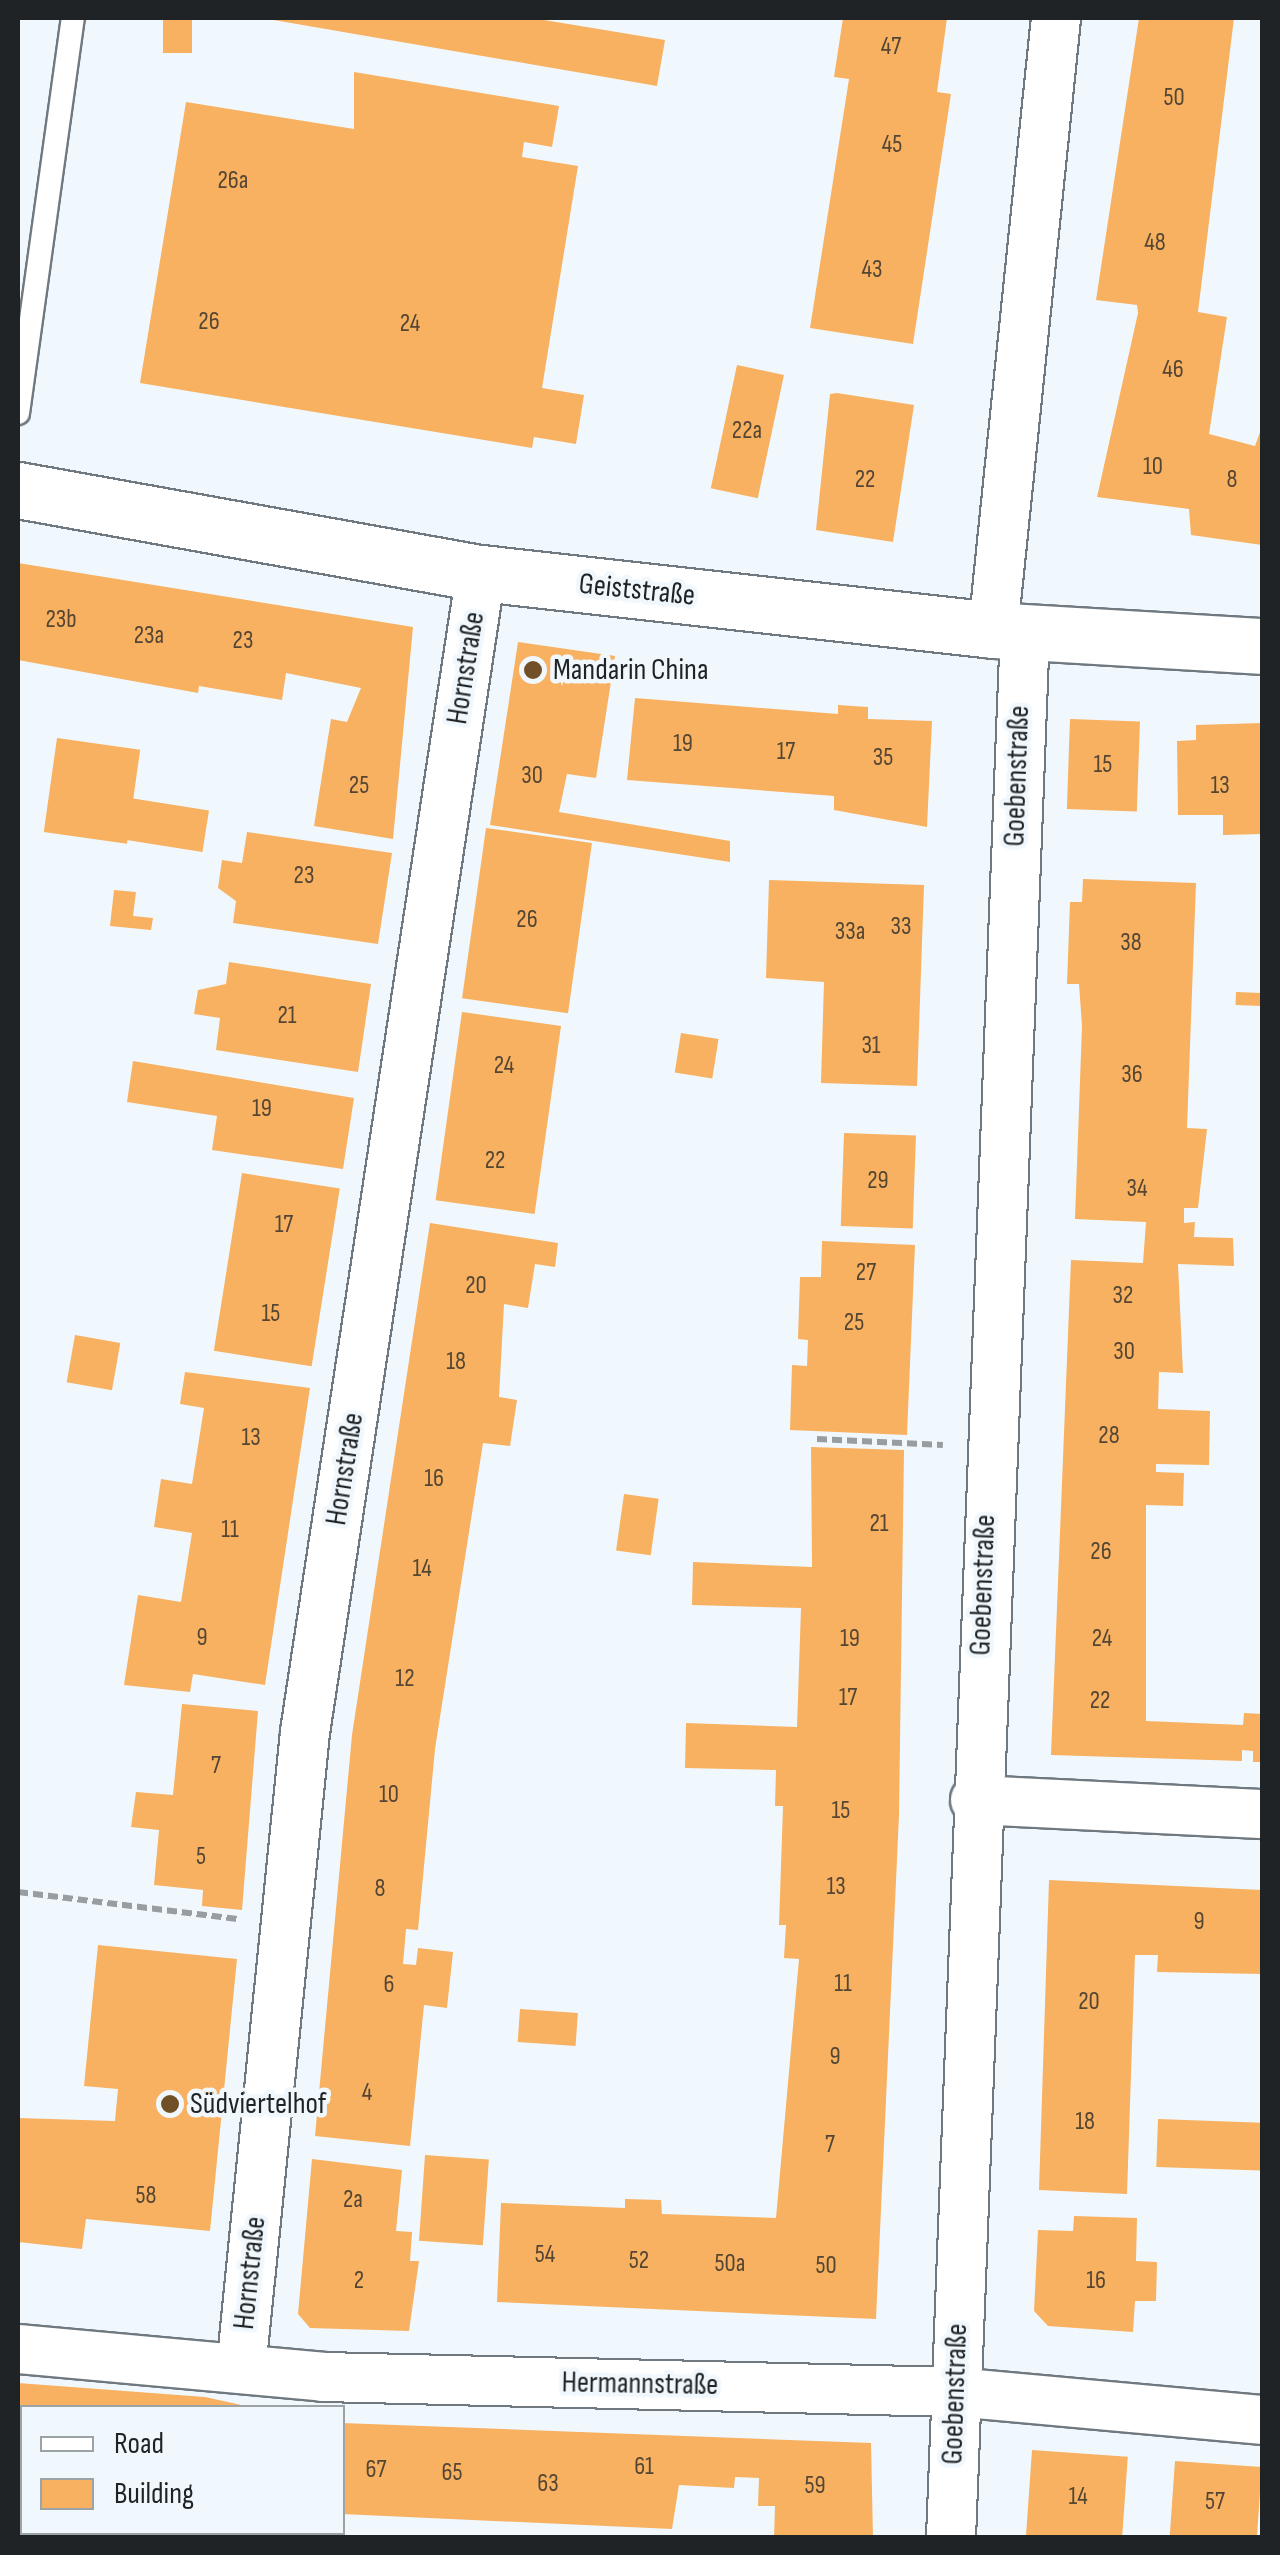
<!DOCTYPE html>
<meta charset="utf-8">
<style>
body{margin:0}
#map{position:relative;width:1280px;height:2555px;overflow:hidden;background:#f0f8fe;font-family:"Sofia Sans Condensed",sans-serif}
div>[style]{position:absolute}
.building>*{inset:0;background:#f7b160;transform-origin:0 0}
.path>*{height:6px;margin-top:-3px;transform-origin:0;background:repeating-linear-gradient(90deg,#979da1 0 10px,transparent 0 15px)}
.roads{filter:drop-shadow(2px 0 #6f797f) drop-shadow(-2px 0 #6f797f) drop-shadow(0 2px #6f797f) drop-shadow(0 -2px #6f797f)}
.service>*{height:22px;margin:-11px;padding:0 11px;transform-origin:11px;border-radius:11px;background:#fff}
.minor>*{height:48px;margin:-24px;padding:0 24px;transform-origin:24px;border-radius:24px;background:#fff}
.tertiary>*{height:55px;margin:-27.5px;padding:0 27.5px;transform-origin:27.5px;border-radius:27.5px;background:#fff}
.dots>*{width:28px;height:28px;translate:-50% -50%;box-sizing:border-box;border:5px solid #f0f8fe;border-radius:50%}
span{translate:-50% -50%;white-space:nowrap;text-align:center;line-height:1.15;-webkit-text-stroke:9px #f0f8fe;paint-order:stroke}
.number-label{font-size:25px;color:#554634}
.number-label span{-webkit-text-stroke-width:0}
.street-label{font-size:30px;color:#1f2325}
.poi-label{font-size:30px;color:#1f2325}
.left{translate:0 -50%;text-align:left}
.frame{position:absolute;inset:0;border:20px solid #1f2325;pointer-events:none}
.legend{position:absolute;left:20px;top:2405px;width:325px;height:130px;box-sizing:border-box;background:#f0f8fe;border:2px solid #9ca3a7;margin:0;padding:12px 18px;list-style:none;font-size:30px;color:#1f2325}
.legend li{display:flex;align-items:center;gap:20px;height:50px}
.legend b{width:50px;border:2px solid #9ca3a7}
</style>
<div id="map">
<div class="building">
<div style="left:163px;top:18px;width:29px;height:35px"></div>
<div style="clip-path:polygon(262px 18px,532px 18px,665px 40px,657px 86px)"></div>
<div style="clip-path:polygon(843px 18px,947px 18px,937px 92px,951px 94px,913px 344px,810px 328px,849px 79px,834px 77px)"></div>
<div style="clip-path:polygon(1139px 18px,1234px 18px,1198px 312px,1227px 317px,1209px 434px,1255px 446px,1260px 432px,1262px 545px,1191px 535px,1189px 509px,1097px 497px,1138px 313px,1137px 305px,1096px 300px)"></div>
<div style="clip-path:polygon(354px 72px,559px 106px,552px 147px,524px 142px,522px 157px,578px 166px,542px 388px,584px 395px,576px 444px,534px 437px,532px 448px,140px 383px,186px 102px,354px 129px)"></div>
<div style="left:737px;top:365px;width:48px;height:126px;rotate:12deg"></div>
<div style="clip-path:polygon(837px 393px,914px 405px,893px 542px,816px 530px,830px 394px)"></div>
<div style="clip-path:polygon(18px 563px,413px 627px,393px 839px,314px 826px,331px 719px,347px 722px,361px 688px,286px 673px,282px 700px,199px 686px,198px 693px,18px 660px)"></div>
<div style="clip-path:polygon(518px 642px,615px 656px,596px 778px,567px 774px,559px 812px,730px 841px,730px 862px,490px 825px)"></div>
<div style="clip-path:polygon(635px 698px,838px 714px,838px 705px,868px 707px,868px 719px,932px 721px,927px 827px,834px 810px,834px 796px,627px 780px)"></div>
<div style="left:1070px;top:719px;width:70px;height:90px;rotate:2deg"></div>
<div style="clip-path:polygon(1262px 723px,1262px 834px,1223px 835px,1223px 815px,1178px 815px,1177px 741px,1196px 740px,1196px 725px)"></div>
<div style="left:57px;top:738px;width:84px;height:95px;rotate:8deg"></div>
<div style="left:130px;top:798px;width:80px;height:42px;rotate:9deg"></div>
<div style="left:486px;top:828px;width:107px;height:172px;rotate:8deg"></div>
<div style="clip-path:polygon(247px 832px,392px 853px,378px 944px,233px 923px,236px 901px,218px 888px,222px 860px,242px 863px)"></div>
<div style="clip-path:polygon(1083px 879px,1196px 883px,1187px 1128px,1207px 1129px,1198px 1208px,1184px 1208px,1184px 1223px,1195px 1222px,1194px 1237px,1233px 1238px,1234px 1266px,1178px 1264px,1183px 1373px,1159px 1372px,1158px 1409px,1210px 1411px,1209px 1465px,1156px 1464px,1156px 1472px,1184px 1473px,1183px 1506px,1146px 1505px,1146px 1721px,1243px 1725px,1244px 1713px,1262px 1714px,1262px 1762px,1253px 1762px,1253px 1751px,1242px 1750px,1242px 1761px,1051px 1755px,1071px 1260px,1143px 1263px,1146px 1222px,1075px 1219px,1082px 1026px,1079px 984px,1067px 984px,1070px 902px,1082px 902px)"></div>
<div style="clip-path:polygon(769px 880px,924px 885px,917px 1086px,821px 1083px,824px 982px,766px 978px)"></div>
<div style="clip-path:polygon(114px 890px,136px 892px,133px 916px,153px 918px,151px 930px,110px 926px)"></div>
<div style="clip-path:polygon(229px 962px,371px 984px,358px 1072px,216px 1050px,220px 1018px,194px 1014px,198px 990px,226px 984px)"></div>
<div style="left:1236px;top:992px;width:26px;height:13px;rotate:2deg"></div>
<div style="left:462px;top:1012px;width:100px;height:190px;rotate:8deg"></div>
<div style="left:681px;top:1033px;width:38px;height:40px;rotate:9deg"></div>
<div style="clip-path:polygon(133px 1061px,354px 1098px,343px 1169px,212px 1150px,217px 1116px,127px 1102px)"></div>
<div style="left:844px;top:1133px;width:72px;height:93px;rotate:2deg"></div>
<div style="left:242px;top:1173px;width:99px;height:180px;rotate:9deg"></div>
<div style="clip-path:polygon(430px 1223px,558px 1243px,555px 1267px,535px 1264px,528px 1308px,504px 1304px,499px 1397px,517px 1400px,510px 1446px,483px 1443px,435px 1749px,418px 1930px,406px 1929px,403px 1964px,416px 1965px,418px 1948px,453px 1952px,447px 2008px,424px 2005px,410px 2146px,315px 2136px,352px 1735px)"></div>
<div style="clip-path:polygon(822px 1241px,915px 1245px,907px 1435px,790px 1430px,792px 1365px,807px 1366px,808px 1340px,798px 1339px,800px 1277px,821px 1277px)"></div>
<div style="left:75px;top:1335px;width:46px;height:48px;rotate:10deg"></div>
<div style="clip-path:polygon(185px 1372px,310px 1388px,265px 1685px,193px 1674px,190px 1692px,124px 1685px,138px 1595px,181px 1602px,192px 1533px,154px 1527px,161px 1479px,192px 1484px,204px 1408px,180px 1404px)"></div>
<div style="clip-path:polygon(811px 1447px,904px 1450px,899px 1815px,876px 2319px,497px 2302px,501px 2203px,625px 2208px,625px 2199px,661px 2200px,662px 2214px,776px 2218px,799px 1959px,784px 1958px,786px 1925px,779px 1925px,783px 1806px,775px 1806px,776px 1770px,685px 1768px,686px 1723px,797px 1727px,801px 1608px,692px 1605px,693px 1562px,812px 1567px)"></div>
<div style="left:624px;top:1494px;width:35px;height:57px;rotate:8deg"></div>
<div style="clip-path:polygon(182px 1704px,258px 1711px,242px 1910px,202px 1906px,203px 1890px,154px 1885px,159px 1830px,131px 1827px,136px 1792px,173px 1795px)"></div>
<div style="clip-path:polygon(1049px 1880px,1262px 1890px,1262px 1974px,1157px 1972px,1158px 1955px,1135px 1955px,1127px 2194px,1039px 2190px)"></div>
<div style="clip-path:polygon(98px 1945px,237px 1959px,210px 2231px,86px 2219px,82px 2249px,18px 2242px,18px 2118px,115px 2121px,118px 2089px,84px 2086px)"></div>
<div style="left:520px;top:2009px;width:58px;height:33px;rotate:4deg"></div>
<div style="left:1158px;top:2119px;width:104px;height:48px;rotate:2deg"></div>
<div style="left:425px;top:2155px;width:64px;height:86px;rotate:4deg"></div>
<div style="clip-path:polygon(312px 2159px,402px 2170px,396px 2231px,412px 2232px,410px 2261px,419px 2261px,409px 2331px,310px 2328px,298px 2314px)"></div>
<div style="clip-path:polygon(1074px 2216px,1137px 2218px,1136px 2261px,1157px 2262px,1156px 2301px,1135px 2301px,1133px 2332px,1048px 2326px,1034px 2311px,1038px 2230px,1073px 2231px)"></div>
<div style="clip-path:polygon(18px 2383px,205px 2397px,246px 2406px,22px 2408px,22px 2467px)"></div>
<div style="clip-path:polygon(342px 2423px,871px 2443px,873px 2538px,774px 2538px,775px 2506px,758px 2506px,759px 2478px,735px 2477px,734px 2488px,679px 2485px,672px 2529px,342px 2514px)"></div>
<div style="left:1032px;top:2450px;width:96px;height:88px;rotate:4deg"></div>
<div style="left:1175px;top:2461px;width:87px;height:77px;rotate:4deg"></div>
</div>
<div class="path">
<div style="left:817px;top:1439px;width:126px;rotate:2.7deg"></div>
<div style="left:18px;top:1892px;width:223px;rotate:7deg"></div>
</div>
<div class="roads">
<div class="service">
<div style="left:18px;top:413px;width:399px;rotate:-82.1deg"></div>
</div>
<div class="minor">
<div style="left:993px;top:630px;width:615px;rotate:-84.12deg"></div>
<div style="left:975px;top:1800px;width:287px;rotate:2.8deg"></div>
<div style="left:18px;top:2349px;width:306px;rotate:5.2deg"></div>
<div style="left:323px;top:2377px;width:632px;rotate:1.36deg"></div>
<div style="left:955px;top:2392px;width:308px;rotate:5.2deg"></div>
<div style="left:241px;top:2369px;width:640px;rotate:-84.26deg"></div>
<div style="left:305px;top:1732px;width:1172px;rotate:-81.37deg"></div>
<div style="left:951px;top:2538px;width:1906px;rotate:-87.78deg"></div>
</div>
<div class="tertiary">
<div style="left:18px;top:490px;width:470px;rotate:10.2deg"></div>
<div style="left:481px;top:573px;width:515px;rotate:6.35deg"></div>
<div style="left:993px;top:630px;width:269px;rotate:3.4deg"></div>
</div>
</div>
<div class="dots">
<div style="left:533px;top:670px;background:#714f27"></div>
<div style="left:170px;top:2104px;background:#714f27"></div>
</div>
<div class="number-label">
<span style="left:891px;top:47px">47</span>
<span style="left:1174px;top:98px">50</span>
<span style="left:892px;top:145px">45</span>
<span style="left:233px;top:181px">26a</span>
<span style="left:1155px;top:243px">48</span>
<span style="left:872px;top:270px">43</span>
<span style="left:209px;top:322px">26</span>
<span style="left:410px;top:324px">24</span>
<span style="left:1173px;top:370px">46</span>
<span style="left:747px;top:431px">22a</span>
<span style="left:1153px;top:467px">10</span>
<span style="left:865px;top:480px">22</span>
<span style="left:1232px;top:480px">8</span>
<span style="left:61px;top:620px">23b</span>
<span style="left:149px;top:636px">23a</span>
<span style="left:243px;top:641px">23</span>
<span style="left:683px;top:744px">19</span>
<span style="left:786px;top:752px">17</span>
<span style="left:883px;top:758px">35</span>
<span style="left:1103px;top:765px">15</span>
<span style="left:532px;top:776px">30</span>
<span style="left:359px;top:786px">25</span>
<span style="left:1220px;top:786px">13</span>
<span style="left:304px;top:876px">23</span>
<span style="left:527px;top:920px">26</span>
<span style="left:901px;top:927px">33</span>
<span style="left:850px;top:932px">33a</span>
<span style="left:1131px;top:943px">38</span>
<span style="left:287px;top:1016px">21</span>
<span style="left:871px;top:1046px">31</span>
<span style="left:504px;top:1066px">24</span>
<span style="left:1132px;top:1075px">36</span>
<span style="left:262px;top:1109px">19</span>
<span style="left:495px;top:1161px">22</span>
<span style="left:878px;top:1181px">29</span>
<span style="left:1137px;top:1189px">34</span>
<span style="left:284px;top:1225px">17</span>
<span style="left:866px;top:1273px">27</span>
<span style="left:476px;top:1286px">20</span>
<span style="left:1123px;top:1296px">32</span>
<span style="left:271px;top:1314px">15</span>
<span style="left:854px;top:1323px">25</span>
<span style="left:1124px;top:1352px">30</span>
<span style="left:456px;top:1362px">18</span>
<span style="left:1109px;top:1436px">28</span>
<span style="left:251px;top:1438px">13</span>
<span style="left:434px;top:1479px">16</span>
<span style="left:879px;top:1524px">21</span>
<span style="left:230px;top:1530px">11</span>
<span style="left:1101px;top:1552px">26</span>
<span style="left:422px;top:1569px">14</span>
<span style="left:202px;top:1638px">9</span>
<span style="left:850px;top:1639px">19</span>
<span style="left:1102px;top:1639px">24</span>
<span style="left:405px;top:1679px">12</span>
<span style="left:848px;top:1698px">17</span>
<span style="left:1100px;top:1701px">22</span>
<span style="left:216px;top:1766px">7</span>
<span style="left:389px;top:1795px">10</span>
<span style="left:841px;top:1811px">15</span>
<span style="left:201px;top:1857px">5</span>
<span style="left:836px;top:1887px">13</span>
<span style="left:380px;top:1889px">8</span>
<span style="left:1199px;top:1922px">9</span>
<span style="left:843px;top:1984px">11</span>
<span style="left:389px;top:1985px">6</span>
<span style="left:1089px;top:2002px">20</span>
<span style="left:835px;top:2057px">9</span>
<span style="left:367px;top:2093px">4</span>
<span style="left:1085px;top:2122px">18</span>
<span style="left:830px;top:2145px">7</span>
<span style="left:146px;top:2196px">58</span>
<span style="left:353px;top:2200px">2a</span>
<span style="left:545px;top:2255px">54</span>
<span style="left:639px;top:2261px">52</span>
<span style="left:730px;top:2264px">50a</span>
<span style="left:826px;top:2266px">50</span>
<span style="left:359px;top:2281px">2</span>
<span style="left:1096px;top:2281px">16</span>
<span style="left:644px;top:2467px">61</span>
<span style="left:376px;top:2470px">67</span>
<span style="left:452px;top:2473px">65</span>
<span style="left:548px;top:2484px">63</span>
<span style="left:815px;top:2486px">59</span>
<span style="left:1078px;top:2497px">14</span>
<span style="left:1215px;top:2502px">57</span>
</div>
<div class="street-label">
<span style="left:637px;top:590px;rotate:6deg">Geiststraße</span>
<span style="left:466px;top:668px;rotate:-81deg">Hornstraße</span>
<span style="left:1017px;top:776px;rotate:-88deg">Goebenstraße</span>
<span style="left:345px;top:1469px;rotate:-81deg">Hornstraße</span>
<span style="left:983px;top:1585px;rotate:-88deg">Goebenstraße</span>
<span style="left:250px;top:2273px;rotate:-84deg">Hornstraße</span>
<span style="left:640px;top:2384px;rotate:1deg">Hermannstraße</span>
<span style="left:955px;top:2394px;rotate:-88deg">Goebenstraße</span>
</div>
<div class="poi-label">
<span class="left" style="left:553px;top:670px">Mandarin China</span>
<span class="left" style="left:190px;top:2104px">Südviertelhof</span>
</div>
<div class="frame"></div>
<ul class="legend">
<li><b style="height:12px;background:#fff"></b>Road</li>
<li><b style="height:28px;background:#f7b160"></b>Building</li>
</ul>
</div>
